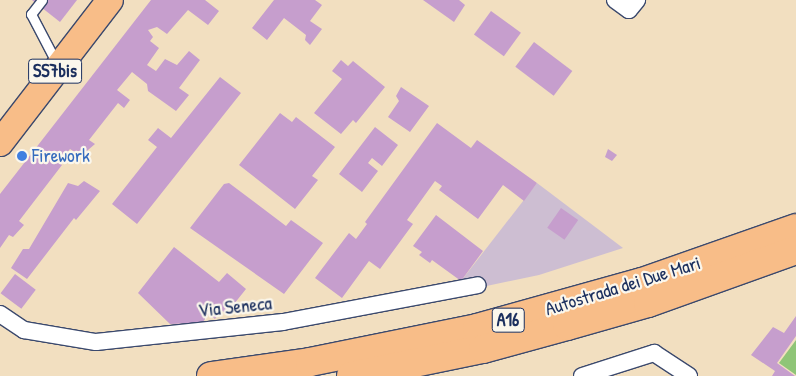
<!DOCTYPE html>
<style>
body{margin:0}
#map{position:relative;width:796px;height:376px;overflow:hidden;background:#f2dfc0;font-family:"Patrick Hand",sans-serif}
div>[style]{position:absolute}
.industrial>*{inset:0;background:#cdbed2}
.green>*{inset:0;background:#8fc577}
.building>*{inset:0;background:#c69ecd;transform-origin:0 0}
.roads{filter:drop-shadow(1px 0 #3b496d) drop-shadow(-1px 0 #3b496d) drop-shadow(0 1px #3b496d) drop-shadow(0 -1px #3b496d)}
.lane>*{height:9px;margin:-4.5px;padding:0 4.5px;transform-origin:4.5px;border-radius:4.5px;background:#fff}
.street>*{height:16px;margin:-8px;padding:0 8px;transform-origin:8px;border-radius:8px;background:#fff}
.primary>*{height:26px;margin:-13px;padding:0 13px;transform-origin:13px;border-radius:13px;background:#f8bd88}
.highway>*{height:28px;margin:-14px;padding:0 14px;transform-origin:14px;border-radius:14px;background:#f8bd88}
.dots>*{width:14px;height:14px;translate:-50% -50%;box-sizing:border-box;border:2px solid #fbf7ec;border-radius:50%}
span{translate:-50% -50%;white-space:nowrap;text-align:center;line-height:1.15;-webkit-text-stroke:4.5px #fbf7ec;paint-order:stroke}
.shield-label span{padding:1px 4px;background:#fbf7ec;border:1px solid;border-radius:4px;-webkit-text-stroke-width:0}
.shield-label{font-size:18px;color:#1b2f5e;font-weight:700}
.shop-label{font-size:19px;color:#366cbe}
.left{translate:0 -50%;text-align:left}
.street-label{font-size:19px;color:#1b2f5e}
</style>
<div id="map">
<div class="industrial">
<div style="clip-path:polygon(537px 183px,623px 248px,539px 275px,463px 291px,461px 281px)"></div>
</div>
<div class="green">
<div style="clip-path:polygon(796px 340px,796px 375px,779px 363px)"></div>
</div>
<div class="building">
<div style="clip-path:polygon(32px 0,77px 0,60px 22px)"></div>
<div style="clip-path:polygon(151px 0,205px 0,219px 11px,208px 25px,188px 10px,167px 34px,157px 27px,148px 30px,153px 37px,150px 41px,159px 48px,147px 65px,156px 71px,165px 59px,177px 65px,189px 51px,200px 60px,179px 88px,189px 95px,176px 111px,148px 91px,147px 84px,132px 72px,117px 90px,130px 100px,124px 108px,118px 103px,89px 140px,95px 144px,81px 156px,70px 149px,59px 163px,62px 165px,19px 221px,24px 225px,13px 237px,9px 235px,0 248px,0 194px)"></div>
<div style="clip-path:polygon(274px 0,315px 0,322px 5px,310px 21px,322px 29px,310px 45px,305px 40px,306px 35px,284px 18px,267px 40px,252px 28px)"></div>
<div style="clip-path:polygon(423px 0,459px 0,465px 5px,454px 22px)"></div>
<div style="left:491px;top:11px;width:37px;height:29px;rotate:36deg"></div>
<div style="left:534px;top:42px;width:48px;height:31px;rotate:37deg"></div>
<div style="clip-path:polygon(341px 60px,348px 66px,353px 61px,385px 87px,356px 123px,353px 120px,341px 134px,314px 113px,342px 79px,332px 71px)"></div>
<div style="clip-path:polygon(220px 77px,241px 93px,137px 224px,112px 204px,157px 147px,148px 140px,158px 128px,171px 138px)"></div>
<div style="clip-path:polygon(401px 87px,429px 106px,410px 132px,388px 117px,399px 101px,396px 96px)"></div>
<div style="clip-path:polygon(280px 113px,292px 122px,296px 117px,335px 147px,312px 176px,318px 180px,295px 209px,239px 165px)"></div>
<div style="clip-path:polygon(437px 123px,471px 148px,477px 140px,537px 183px,524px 201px,503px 185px,478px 219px,439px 190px,442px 186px,435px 181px,407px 220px,413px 224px,380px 269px,369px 261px,342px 298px,315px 278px,349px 233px,356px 239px,367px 224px,365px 222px)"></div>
<div style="clip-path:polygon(375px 127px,398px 145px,382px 166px,372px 158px,368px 163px,378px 171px,362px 192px,339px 174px)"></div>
<div style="clip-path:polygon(608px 149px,617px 155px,612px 161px,605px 157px)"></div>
<div style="clip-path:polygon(84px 181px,100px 191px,76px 220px,74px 218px,27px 279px,11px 268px,23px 249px,29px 249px,68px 183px,78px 186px)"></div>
<div style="clip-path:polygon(229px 183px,286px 226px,291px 220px,323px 243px,284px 294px,190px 228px,224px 184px)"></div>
<div style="left:561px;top:208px;width:21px;height:24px;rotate:35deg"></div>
<div style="clip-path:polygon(436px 215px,483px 251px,461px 281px,432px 260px,430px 263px,419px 255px,422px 252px,413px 246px)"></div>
<div style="clip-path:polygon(174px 247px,219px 282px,227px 273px,246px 289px,226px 314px,221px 310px,215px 319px,209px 314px,202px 323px,170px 324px,138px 293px)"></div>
<div style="left:15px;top:274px;width:26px;height:24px;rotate:37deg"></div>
<div style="clip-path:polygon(796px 316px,796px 336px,777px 363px,795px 376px,772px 376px,775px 371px,751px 355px,773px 327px,784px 333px)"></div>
</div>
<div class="roads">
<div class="lane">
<div style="left:42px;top:0;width:18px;rotate:128deg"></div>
<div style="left:31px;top:14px;width:47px;rotate:62.4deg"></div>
</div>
<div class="street">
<div style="left:615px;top:0;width:17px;rotate:36deg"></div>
<div style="left:629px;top:10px;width:13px;rotate:-51deg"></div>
<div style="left:0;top:314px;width:29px;rotate:34deg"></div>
<div style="left:24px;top:330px;width:73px;rotate:9.5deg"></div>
<div style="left:96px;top:342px;width:188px;rotate:-6.1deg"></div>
<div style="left:283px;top:322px;width:198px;rotate:-10.7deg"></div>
<div style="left:582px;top:376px;width:76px;rotate:-17.7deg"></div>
<div style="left:654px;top:353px;width:42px;rotate:33.3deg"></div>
</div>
<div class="primary">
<div style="left:0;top:143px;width:180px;rotate:-52.4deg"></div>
</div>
<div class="highway">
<div style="left:211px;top:376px;width:100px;rotate:-8deg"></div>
<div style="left:310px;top:362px;width:170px;rotate:-11.5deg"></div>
<div style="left:477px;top:328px;width:171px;rotate:-15.6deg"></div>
<div style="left:642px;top:282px;width:163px;rotate:-19.3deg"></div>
<div style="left:351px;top:376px;width:135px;rotate:-11.6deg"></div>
<div style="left:483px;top:349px;width:87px;rotate:-15.3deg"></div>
<div style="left:567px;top:326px;width:84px;rotate:-15.9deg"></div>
<div style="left:648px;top:303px;width:157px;rotate:-19.7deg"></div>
</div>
</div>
<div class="dots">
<div style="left:22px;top:156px;background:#3f7fe0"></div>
</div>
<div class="shield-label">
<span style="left:55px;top:71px">SS7bis</span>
<span style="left:508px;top:320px">A16</span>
</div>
<div class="shop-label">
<span class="left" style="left:32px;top:156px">Firework</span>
</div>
<div class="street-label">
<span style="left:623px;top:286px;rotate:-17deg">Autostrada dei Due Mari</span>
<span style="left:235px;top:307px;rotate:-6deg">Via Seneca</span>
</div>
</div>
